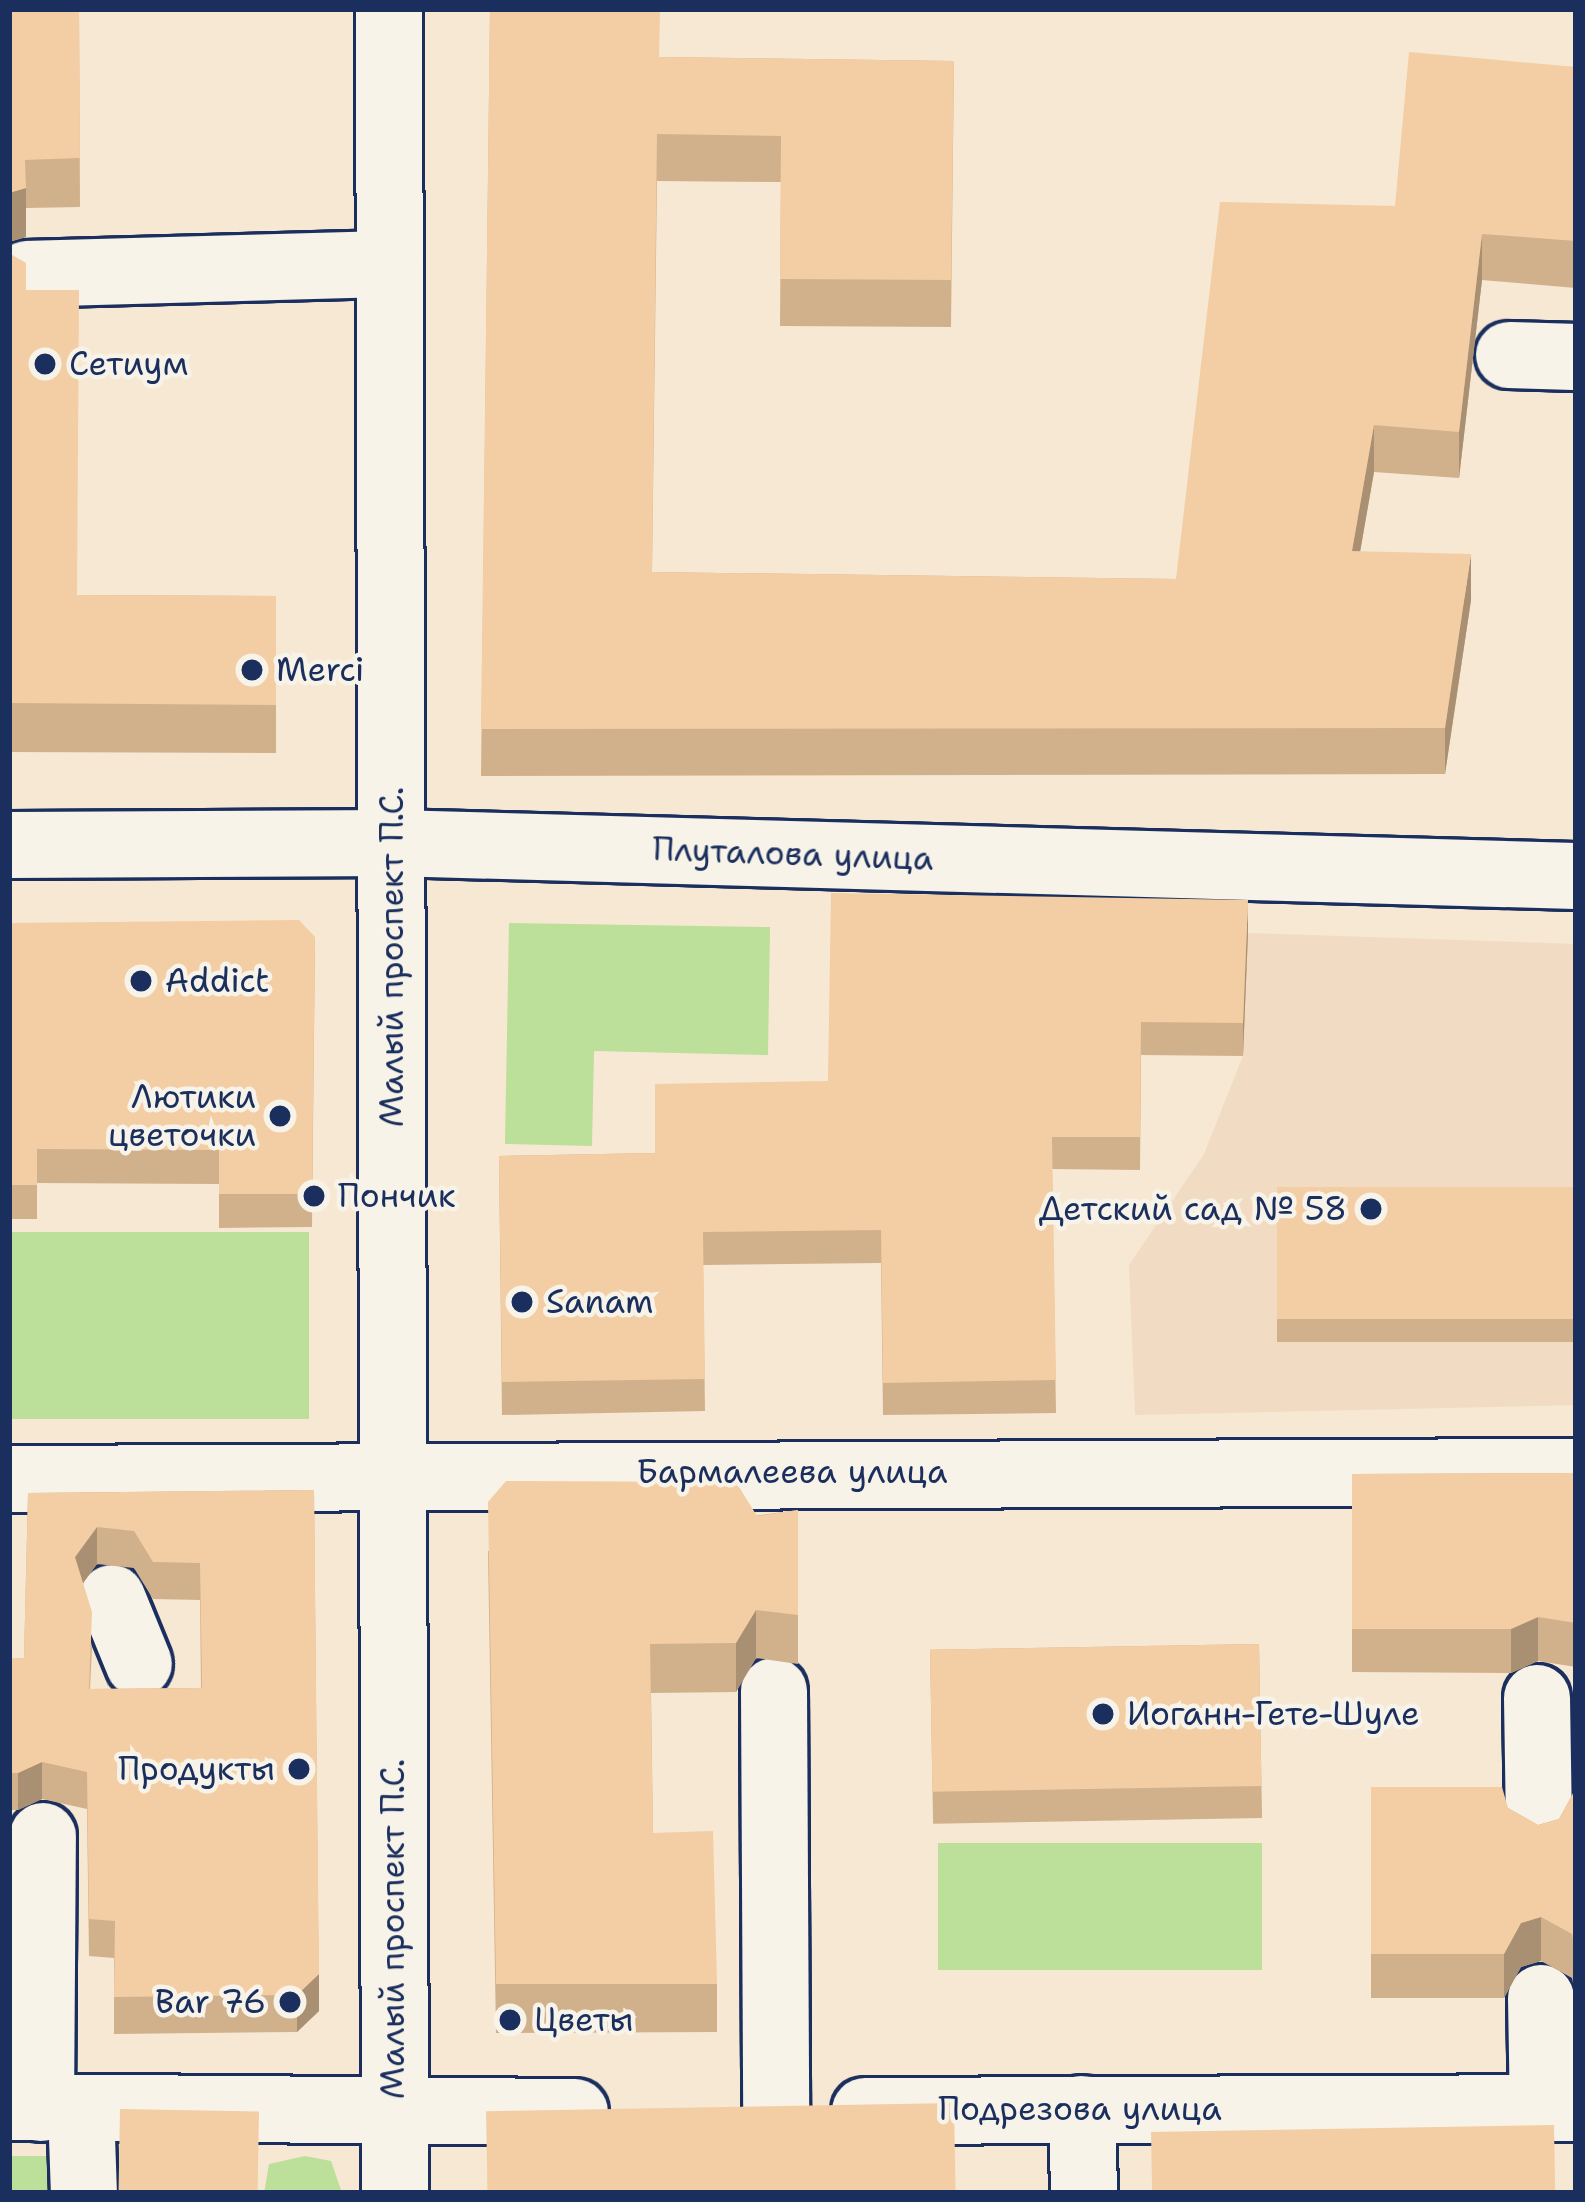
<!DOCTYPE html>
<meta charset="utf-8">
<style>
body{margin:0}
#map{position:relative;width:1585px;height:2202px;overflow:hidden;background:#f6e8d3;font-family:"Shantell Sans",sans-serif}
div>[style]{position:absolute}
.built>*{inset:0;background:#f1dcc3}
.green>*{inset:0;background:#bcdf99;transform-origin:0 0}
.roads{filter:drop-shadow(3px 0 #1b2f5e) drop-shadow(-3px 0 #1b2f5e) drop-shadow(0 3px #1b2f5e) drop-shadow(0 -3px #1b2f5e)}
.minor>*{height:66px;margin:-33px;padding:0 33px;transform-origin:33px;border-radius:33px;background:#f7f3e8}
.wall>*{inset:0;background:#d1b08c;transform-origin:0 0}
.shaded-wall>*{inset:0;background:#aa9072}
.building>*{inset:0;background:#f3cda3;transform-origin:0 0}
.dots>*{width:33px;height:33px;translate:-50% -50%;box-sizing:border-box;border:6px solid #f7f3e8;border-radius:50%}
span{translate:-50% -50%;white-space:nowrap;text-align:center;line-height:1.15;-webkit-text-stroke:9px #f7f3e8;paint-order:stroke}
.poi-label{font-size:33px;color:#1b2f5e}
.left{translate:0 -50%;text-align:left}
.right{translate:-100% -50%;text-align:right}
.street-label{font-size:33px;color:#1b2f5e}
.frame{position:absolute;inset:0;border:12px solid #1b2f5e;pointer-events:none}
</style>
<div id="map">
<div class="built">
<div style="clip-path:polygon(1248px 933px,1576px 944px,1576px 1405px,1135px 1415px,1129px 1265px,1204px 1154px,1243px 1056px)"></div>
</div>
<div class="green">
<div style="clip-path:polygon(509px 923px,770px 927px,768px 1055px,594px 1051px,592px 1146px,505px 1144px)"></div>
<div style="left:9px;top:1232px;width:300px;height:187px"></div>
<div style="left:1262px;top:1843px;width:127px;height:324px;rotate:90deg"></div>
<div style="left:9px;top:2156px;width:68px;height:37px"></div>
<div style="clip-path:polygon(305px 2156px,331px 2161px,342px 2193px,264px 2193px,269px 2164px)"></div>
</div>
<div class="roads">
<div class="minor">
<div style="left:389px;top:9px;width:2184px;rotate:89.84deg"></div>
<div style="left:27px;top:274px;width:362px;rotate:-1.6deg"></div>
<div style="left:1509px;top:355px;width:67px;rotate:1.7deg"></div>
<div style="left:9px;top:845px;width:384px;rotate:-0.3deg"></div>
<div style="left:393px;top:843px;width:1183px;rotate:1.6deg"></div>
<div style="left:9px;top:1479px;width:1567px;rotate:-0.26deg"></div>
<div style="left:112px;top:1598px;width:71px;rotate:67.8deg"></div>
<div style="left:774px;top:1691px;width:420px;rotate:89.7deg"></div>
<div style="left:1537px;top:1698px;width:133px;rotate:89.1deg"></div>
<div style="left:1541px;top:1998px;width:110px;rotate:89deg"></div>
<div style="left:9px;top:2107px;width:566px;rotate:0.51deg"></div>
<div style="left:41px;top:2108px;width:272px;rotate:-89.6deg"></div>
<div style="left:81px;top:2109px;width:84px;rotate:88deg"></div>
<div style="left:1082px;top:2109px;width:84px;rotate:88.6deg"></div>
<div style="left:865px;top:2111px;width:711px;rotate:-0.24deg"></div>
</div>
</div>
<div class="wall">
<div style="clip-path:polygon(9px 9px,79px 9px,80px 207px,26px 208px,26px 237px,9px 242px)"></div>
<div style="clip-path:polygon(490px 9px,660px 57px,954px 61px,951px 327px,780px 326px,781px 182px,657px 181px,652px 572px,1176px 579px,1395px 206px,1576px 67px,1576px 288px,1482px 280px,1459px 478px,1374px 472px,1360px 552px,1471px 600px,1445px 774px,481px 776px)"></div>
<div style="clip-path:polygon(9px 253px,26px 290px,77px 595px,276px 596px,276px 753px,9px 752px)"></div>
<div style="clip-path:polygon(9px 923px,315px 937px,312px 1227px,219px 1228px,219px 1184px,37px 1183px,37px 1219px,9px 1219px)"></div>
<div style="clip-path:polygon(1248px 933px,1243px 1056px,1141px 1055px,1140px 1170px,1052px 1169px,1056px 1413px,883px 1415px,881px 1263px,703px 1265px,705px 1411px,502px 1415px,499px 1156px,655px 1153px,828px 1081px)"></div>
<div style="left:1576px;top:1187px;width:155px;height:299px;rotate:90deg"></div>
<div style="clip-path:polygon(1576px 1473px,1576px 1667px,1538px 1661px,1511px 1673px,1352px 1672px,1352px 1474px)"></div>
<div style="clip-path:polygon(evenodd,314px 1490px,319px 2011px,297px 2032px,114px 2034px,114px 1958px,89px 1956px,87px 1809px,42px 1799px,18px 1810px,9px 1810px,9px 1659px,24px 1658px,28px 1493px,314px 1490px,97px 1564px,134px 1568px,153px 1599px,200px 1600px,201px 1688px,90px 1689px,92px 1649px,83px 1583px,97px 1564px)"></div>
<div style="clip-path:polygon(798px 1510px,798px 1664px,756px 1658px,736px 1692px,651px 1693px,653px 1833px,717px 1984px,717px 2032px,496px 2033px,488px 1551px)"></div>
<div style="left:1259px;top:1644px;width:174px;height:329px;rotate:89deg"></div>
<div style="clip-path:polygon(1371px 1787px,1508px 1808px,1538px 1825px,1559px 1819px,1576px 1788px,1576px 1999px,1572px 1978px,1541px 1961px,1521px 1967px,1504px 1998px,1371px 1998px)"></div>
</div>
<div class="shaded-wall">
<div style="clip-path:polygon(26px 188px,26px 237px,9px 242px,9px 193px)"></div>
<div style="clip-path:polygon(1482px 234px,1482px 280px,1459px 478px,1459px 432px)"></div>
<div style="clip-path:polygon(1374px 425px,1374px 472px,1352px 598px,1352px 551px)"></div>
<div style="clip-path:polygon(1471px 554px,1471px 600px,1445px 774px,1445px 728px)"></div>
<div style="clip-path:polygon(1248px 900px,1248px 933px,1243px 1056px,1243px 1023px)"></div>
<div style="clip-path:polygon(97px 1527px,97px 1564px,75px 1594px,75px 1557px)"></div>
<div style="clip-path:polygon(756px 1610px,756px 1658px,736px 1692px,736px 1643px)"></div>
<div style="clip-path:polygon(1538px 1617px,1538px 1661px,1511px 1673px,1511px 1629px)"></div>
<div style="clip-path:polygon(42px 1762px,42px 1799px,18px 1810px,18px 1773px)"></div>
<div style="clip-path:polygon(1541px 1917px,1541px 1961px,1521px 1967px,1504px 1998px,1504px 1954px,1521px 1923px)"></div>
<div style="clip-path:polygon(319px 1974px,319px 2011px,297px 2032px,297px 1995px)"></div>
</div>
<div class="building">
<div style="clip-path:polygon(9px 9px,79px 9px,80px 158px,25px 160px,26px 188px,9px 193px)"></div>
<div style="clip-path:polygon(490px 9px,660px 9px,659px 57px,954px 61px,951px 280px,780px 279px,781px 136px,657px 134px,652px 572px,1176px 579px,1220px 202px,1395px 206px,1409px 52px,1576px 67px,1576px 241px,1482px 234px,1459px 432px,1374px 425px,1352px 551px,1471px 554px,1445px 728px,481px 729px)"></div>
<div style="clip-path:polygon(9px 253px,26px 263px,26px 290px,79px 290px,77px 595px,276px 596px,276px 705px,9px 703px)"></div>
<div style="clip-path:polygon(831px 893px,1248px 900px,1243px 1023px,1141px 1022px,1140px 1137px,1052px 1137px,1056px 1380px,883px 1383px,881px 1230px,703px 1232px,705px 1379px,502px 1382px,499px 1156px,655px 1153px,655px 1084px,828px 1081px)"></div>
<div style="clip-path:polygon(299px 920px,315px 937px,312px 1194px,219px 1194px,219px 1150px,37px 1149px,37px 1185px,9px 1185px,9px 923px)"></div>
<div style="left:1576px;top:1187px;width:132px;height:299px;rotate:90deg"></div>
<div style="clip-path:polygon(1576px 1473px,1576px 1623px,1538px 1617px,1511px 1629px,1352px 1629px,1352px 1474px)"></div>
<div style="clip-path:polygon(506px 1481px,736px 1482px,757px 1516px,798px 1510px,798px 1615px,756px 1610px,736px 1643px,650px 1644px,653px 1833px,713px 1831px,717px 1984px,496px 1984px,488px 1502px)"></div>
<div style="clip-path:polygon(evenodd,314px 1490px,319px 1974px,297px 1995px,114px 1997px,115px 1921px,89px 1919px,87px 1772px,42px 1762px,18px 1773px,9px 1773px,9px 1659px,24px 1658px,28px 1493px,314px 1490px,97px 1527px,134px 1531px,153px 1562px,200px 1563px,202px 1688px,89px 1689px,92px 1612px,75px 1557px,97px 1527px)"></div>
<div style="left:1259px;top:1644px;width:142px;height:329px;rotate:89deg"></div>
<div style="clip-path:polygon(1371px 1787px,1502px 1787px,1508px 1808px,1538px 1825px,1559px 1819px,1576px 1788px,1576px 1955px,1572px 1934px,1541px 1917px,1521px 1923px,1504px 1954px,1371px 1954px)"></div>
<div style="left:954px;top:2103px;width:90px;height:468px;rotate:89deg"></div>
<div style="left:120px;top:2109px;width:139px;height:84px;rotate:1deg"></div>
<div style="left:1554px;top:2125px;width:68px;height:403px;rotate:89deg"></div>
</div>
<div class="dots">
<div style="left:45px;top:364px;background:#1b2f5e"></div>
<div style="left:252px;top:670px;background:#1b2f5e"></div>
<div style="left:141px;top:981px;background:#1b2f5e"></div>
<div style="left:280px;top:1116px;background:#1b2f5e"></div>
<div style="left:314px;top:1196px;background:#1b2f5e"></div>
<div style="left:1371px;top:1209px;background:#1b2f5e"></div>
<div style="left:522px;top:1302px;background:#1b2f5e"></div>
<div style="left:1103px;top:1714px;background:#1b2f5e"></div>
<div style="left:299px;top:1769px;background:#1b2f5e"></div>
<div style="left:290px;top:2002px;background:#1b2f5e"></div>
<div style="left:510px;top:2020px;background:#1b2f5e"></div>
</div>
<div class="poi-label">
<span class="left" style="left:69px;top:364px">Сетиум</span>
<span class="left" style="left:276px;top:670px">Merci</span>
<span class="left" style="left:165px;top:981px">Addict</span>
<span class="right" style="left:256px;top:1116px">Лютики<br>цветочки</span>
<span class="left" style="left:338px;top:1196px">Пончик</span>
<span class="right" style="left:1347px;top:1209px">Детский сад № 58</span>
<span class="left" style="left:546px;top:1302px">Sanam</span>
<span class="left" style="left:1127px;top:1714px">Иоганн-Гете-Шуле</span>
<span class="right" style="left:275px;top:1769px">Продукты</span>
<span class="right" style="left:266px;top:2002px">Bar 76</span>
<span class="left" style="left:534px;top:2020px">Цветы</span>
</div>
<div class="street-label">
<span style="left:793px;top:854px;rotate:2deg">Плуталова улица</span>
<span style="left:392px;top:957px;rotate:-90deg">Малый проспект П.С.</span>
<span style="left:792px;top:1472px">Бармалеева улица</span>
<span style="left:393px;top:1929px;rotate:-90deg">Малый проспект П.С.</span>
<span style="left:1080px;top:2109px">Подрезова улица</span>
</div>
<div class="frame"></div>
</div>
